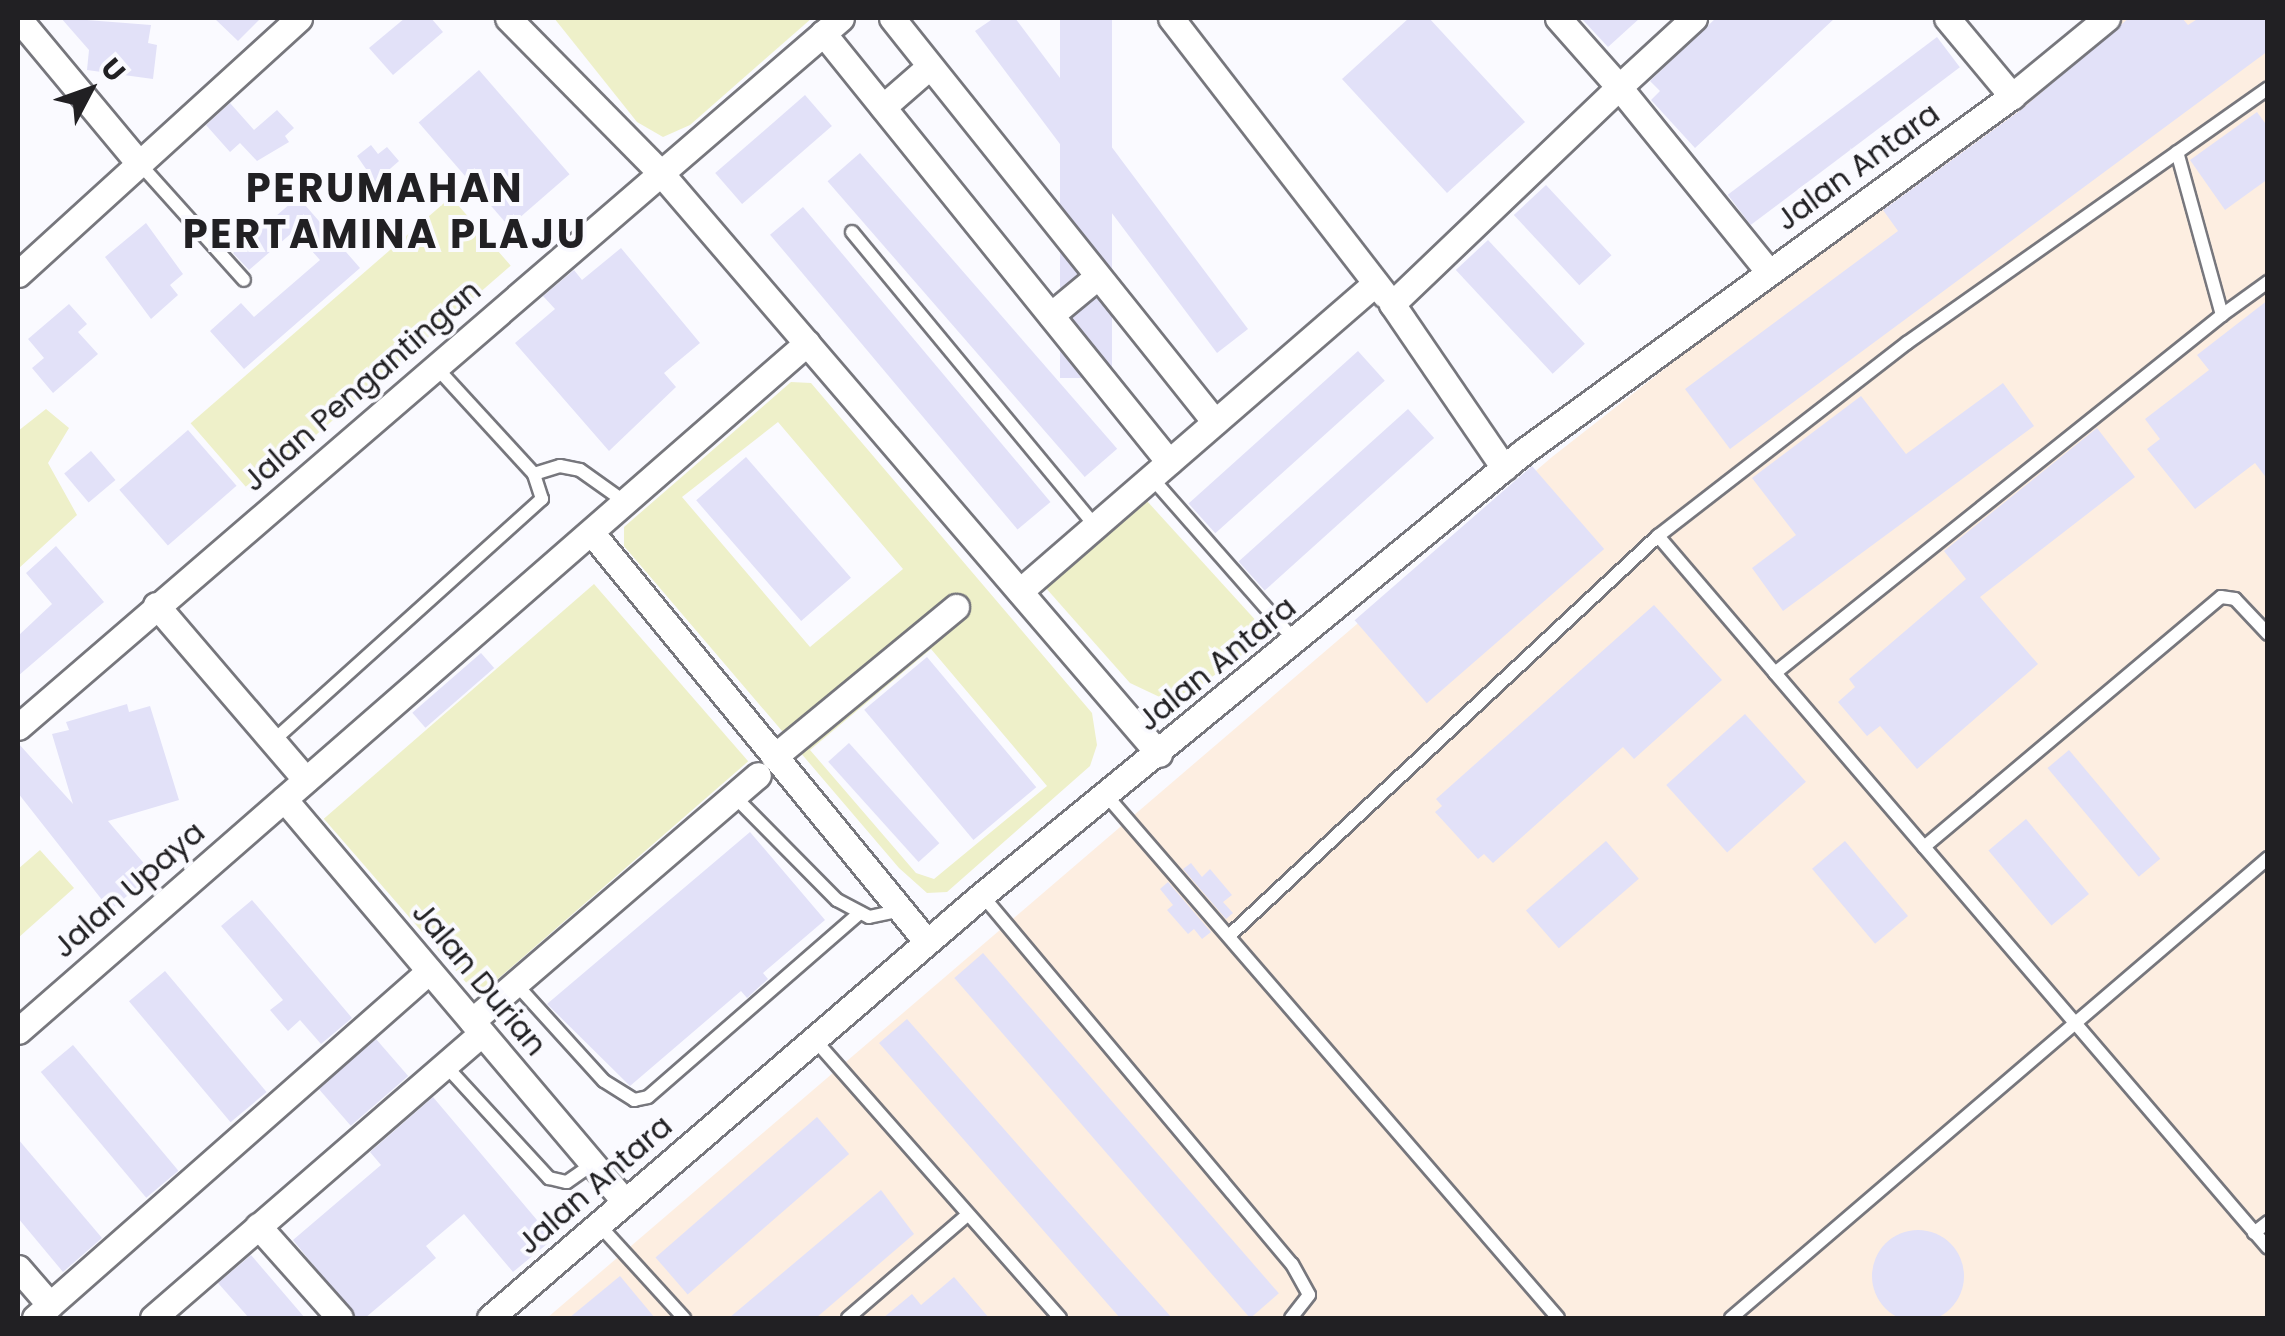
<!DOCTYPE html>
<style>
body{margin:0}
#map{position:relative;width:2285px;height:1336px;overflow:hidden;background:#fafaff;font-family:Poppins,sans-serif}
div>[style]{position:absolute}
.industrial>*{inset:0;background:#fdeee1}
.green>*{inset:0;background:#eef0c9;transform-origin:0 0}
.building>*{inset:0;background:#e2e1f8;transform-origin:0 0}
.round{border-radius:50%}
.roads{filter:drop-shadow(2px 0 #77777d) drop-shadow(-2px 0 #77777d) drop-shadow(0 2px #77777d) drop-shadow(0 -2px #77777d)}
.lane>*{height:12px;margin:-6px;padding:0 6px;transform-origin:6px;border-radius:6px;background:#fff}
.street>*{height:25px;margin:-12.5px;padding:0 12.5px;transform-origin:12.5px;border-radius:12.5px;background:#fff}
span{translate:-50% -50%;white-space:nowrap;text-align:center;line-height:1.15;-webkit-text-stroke:8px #fafaff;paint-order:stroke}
.street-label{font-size:30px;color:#212023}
.district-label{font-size:40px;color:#212023;font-weight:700;letter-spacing:2.5px}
.frame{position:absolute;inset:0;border:20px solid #212023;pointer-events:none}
.north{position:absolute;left:40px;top:40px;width:100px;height:100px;-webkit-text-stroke:8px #fafaff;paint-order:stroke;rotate:49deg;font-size:28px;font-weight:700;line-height:40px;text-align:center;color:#212023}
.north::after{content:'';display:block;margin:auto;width:35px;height:45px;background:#212023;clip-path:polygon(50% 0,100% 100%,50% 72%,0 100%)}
</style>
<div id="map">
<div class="industrial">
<div style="clip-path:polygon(2113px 18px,2267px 18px,2267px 1318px,547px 1318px,1552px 457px)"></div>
</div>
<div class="green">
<div style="clip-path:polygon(554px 18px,812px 18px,690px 125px,663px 137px,637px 122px)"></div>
<div style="left:451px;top:197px;width:91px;height:345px;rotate:49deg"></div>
<div style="clip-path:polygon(evenodd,791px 382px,811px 383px,1092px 713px,1097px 745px,1090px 766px,947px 892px,927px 893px,899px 868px,624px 546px,624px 527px,791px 382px,778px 422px,903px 569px,810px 647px,682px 497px,778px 422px,791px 382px,931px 649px,1047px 786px,934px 879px,916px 873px,810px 750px,931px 649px)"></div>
<div style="clip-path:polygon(46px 409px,69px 428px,48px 463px,77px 515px,18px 569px,18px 431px)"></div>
<div style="clip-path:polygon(1147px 501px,1269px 635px,1197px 688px,1166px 700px,1130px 683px,1045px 587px)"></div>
<div style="left:594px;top:584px;width:235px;height:358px;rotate:49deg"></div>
<div style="clip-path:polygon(40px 850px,74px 888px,18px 938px,18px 869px)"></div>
</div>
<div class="building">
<div style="clip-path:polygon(61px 18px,151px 25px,148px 43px,157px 45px,153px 79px,87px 70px,89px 50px)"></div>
<div style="clip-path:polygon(214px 18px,261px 18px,238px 41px)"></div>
<div style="clip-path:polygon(405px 18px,431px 18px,443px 32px,393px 75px,369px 48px)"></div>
<div style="clip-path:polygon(994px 18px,1015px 18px,1248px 329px,1217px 353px,975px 31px)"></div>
<div style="left:1060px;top:18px;width:52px;height:360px"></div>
<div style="clip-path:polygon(1409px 18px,1429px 18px,1525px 122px,1447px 193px,1342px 79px)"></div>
<div style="clip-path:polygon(1581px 18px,1640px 18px,1608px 47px)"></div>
<div style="clip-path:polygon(1716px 18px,1835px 18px,1695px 148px,1651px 100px,1660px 91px,1650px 81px)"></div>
<div style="clip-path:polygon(2129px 18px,2182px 18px,2188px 25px,2199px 18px,2268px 18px,2268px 51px,1730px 449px,1685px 389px,1898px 231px,1883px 210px,2022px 109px)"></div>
<div style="left:1937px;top:37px;width:38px;height:262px;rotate:53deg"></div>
<div style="left:479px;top:70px;width:138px;height:80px;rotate:49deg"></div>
<div style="left:805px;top:95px;width:41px;height:119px;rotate:49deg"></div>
<div style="clip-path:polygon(230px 103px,254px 130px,277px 110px,294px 128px,285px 136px,289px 142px,257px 161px,240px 143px,230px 152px,206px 125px)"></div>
<div style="clip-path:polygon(2257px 112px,2268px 127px,2268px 179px,2225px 210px,2190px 160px)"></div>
<div style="clip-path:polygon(371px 145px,378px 154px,387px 147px,399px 161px,375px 182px,357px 156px)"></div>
<div style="left:860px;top:153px;width:392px;height:43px;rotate:49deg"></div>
<div style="left:1546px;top:185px;width:96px;height:44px;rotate:47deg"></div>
<div style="clip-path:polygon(298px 197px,360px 268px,244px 369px,210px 331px,241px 303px,254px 317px,320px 260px,294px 231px,249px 270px,233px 253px)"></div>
<div style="left:803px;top:207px;width:385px;height:43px;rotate:50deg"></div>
<div style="clip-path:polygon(146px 223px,183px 274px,170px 285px,178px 295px,151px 319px,105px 257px)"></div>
<div style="left:1488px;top:240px;width:142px;height:44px;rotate:47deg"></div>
<div style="clip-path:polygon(621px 248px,700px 343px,664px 373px,676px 387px,609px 451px,515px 343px,555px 309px,543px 296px,574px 270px,582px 280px)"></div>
<div style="clip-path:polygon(2268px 300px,2268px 480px,2255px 463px,2195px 509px,2147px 449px,2160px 439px,2145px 419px,2209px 370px,2197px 355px)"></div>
<div style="clip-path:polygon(69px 304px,87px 324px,78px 332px,98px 354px,53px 393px,32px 368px,44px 358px,28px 339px)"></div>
<div style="left:1358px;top:351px;width:40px;height:228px;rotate:48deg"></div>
<div style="clip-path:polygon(2003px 383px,2034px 426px,1783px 611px,1752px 568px,1796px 535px,1752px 478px,1861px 396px,1906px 454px)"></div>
<div style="left:1408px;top:409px;width:39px;height:228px;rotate:48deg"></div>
<div style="clip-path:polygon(2097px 428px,2135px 477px,1980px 597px,2038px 664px,1917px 769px,1880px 726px,1867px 736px,1838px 702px,1855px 687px,1849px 679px,1966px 579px,1944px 551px)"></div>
<div style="left:188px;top:430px;width:74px;height:91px;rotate:49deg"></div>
<div style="left:91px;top:451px;width:38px;height:35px;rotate:50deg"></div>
<div style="left:746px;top:457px;width:160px;height:66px;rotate:49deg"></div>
<div style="left:1532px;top:466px;width:110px;height:235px;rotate:49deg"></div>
<div style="clip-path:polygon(56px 546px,104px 602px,18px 676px,18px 636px,52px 604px,26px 573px)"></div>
<div style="clip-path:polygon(1654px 605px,1722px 680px,1634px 759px,1623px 747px,1493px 863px,1484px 854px,1478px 859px,1435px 812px,1442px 806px,1436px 799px)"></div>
<div style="left:481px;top:653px;width:20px;height:91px;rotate:49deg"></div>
<div style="left:927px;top:657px;width:170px;height:82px;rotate:50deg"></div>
<div style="clip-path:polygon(127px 704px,129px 712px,150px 706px,179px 800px,108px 821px,153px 874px,114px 907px,106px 905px,18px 793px,18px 743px,73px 804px,52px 734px,69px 730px,66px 722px)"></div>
<div style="left:1745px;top:714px;width:91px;height:106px;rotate:48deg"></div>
<div style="left:849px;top:743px;width:135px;height:28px;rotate:48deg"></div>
<div style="left:2069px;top:750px;width:142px;height:28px;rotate:50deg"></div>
<div style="left:2026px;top:819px;width:98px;height:49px;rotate:50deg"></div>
<div style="clip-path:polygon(750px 832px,825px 920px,763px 973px,768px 979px,747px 998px,741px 991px,630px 1086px,547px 1004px)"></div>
<div style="left:1606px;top:841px;width:50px;height:106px;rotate:49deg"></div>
<div style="left:1845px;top:841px;width:98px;height:43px;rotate:50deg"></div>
<div style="clip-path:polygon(1191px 863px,1202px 877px,1210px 869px,1232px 895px,1223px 902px,1233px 913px,1226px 919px,1183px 869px)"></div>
<div style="clip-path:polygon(1168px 882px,1211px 932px,1202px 939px,1194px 929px,1188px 934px,1167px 910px,1173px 905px,1160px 889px)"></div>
<div style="clip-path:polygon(252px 900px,352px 1018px,321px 1044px,300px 1020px,288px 1031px,270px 1010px,283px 1000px,221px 926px)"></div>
<div style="left:983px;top:953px;width:451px;height:38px;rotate:49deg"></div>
<div style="left:165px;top:971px;width:158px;height:47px;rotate:50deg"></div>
<div style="clip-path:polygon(907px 1019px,1063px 1196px,1172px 1318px,1120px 1318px,879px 1043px)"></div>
<div style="left:376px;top:1039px;width:49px;height:76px;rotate:49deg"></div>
<div style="left:73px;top:1045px;width:164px;height:42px;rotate:50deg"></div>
<div style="clip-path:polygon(433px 1097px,553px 1239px,513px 1272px,464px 1214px,426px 1246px,436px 1258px,365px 1318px,356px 1318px,293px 1240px,381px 1165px,370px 1152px)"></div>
<div style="left:817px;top:1117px;width:49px;height:214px;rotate:49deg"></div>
<div style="clip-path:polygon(18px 1139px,102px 1238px,63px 1272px,18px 1218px)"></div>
<div style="clip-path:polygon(881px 1190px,914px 1234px,816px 1318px,729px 1318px)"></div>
<div class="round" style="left:1872px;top:1230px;width:92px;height:92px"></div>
<div style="clip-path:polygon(251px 1255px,305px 1318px,249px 1318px,218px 1283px)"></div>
<div style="clip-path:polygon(620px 1276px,655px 1318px,569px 1318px)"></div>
<div style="clip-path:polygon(954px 1277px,989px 1318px,883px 1318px,912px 1294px,921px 1305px)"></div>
</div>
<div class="roads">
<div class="lane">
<div style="left:139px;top:163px;width:157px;rotate:48.1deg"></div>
<div style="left:852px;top:232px;width:381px;rotate:50.4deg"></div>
<div style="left:2222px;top:315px;width:57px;rotate:-35.7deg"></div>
<div style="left:534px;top:474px;width:27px;rotate:-17deg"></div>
<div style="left:560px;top:466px;width:20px;rotate:11deg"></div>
<div style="left:580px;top:470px;width:55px;rotate:35.4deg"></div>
<div style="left:1151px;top:477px;width:218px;rotate:48.7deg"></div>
<div style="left:1658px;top:536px;width:180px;rotate:49.5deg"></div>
<div style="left:1775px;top:673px;width:573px;rotate:-38.69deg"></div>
<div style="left:2222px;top:315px;width:169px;rotate:-105.4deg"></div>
<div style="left:1775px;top:673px;width:757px;rotate:49.39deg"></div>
<div style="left:273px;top:741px;width:362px;rotate:-42deg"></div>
<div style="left:542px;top:499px;width:26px;rotate:-108deg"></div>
<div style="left:534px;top:474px;width:147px;rotate:-132.5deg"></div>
<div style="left:733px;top:795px;width:148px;rotate:45.3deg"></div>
<div style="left:837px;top:900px;width:36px;rotate:28deg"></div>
<div style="left:869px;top:917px;width:33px;rotate:-12deg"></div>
<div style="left:1106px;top:795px;width:691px;rotate:49.16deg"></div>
<div style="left:1924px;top:847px;width:388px;rotate:-40.1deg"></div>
<div style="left:2221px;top:597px;width:14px;rotate:8deg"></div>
<div style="left:2235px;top:599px;width:48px;rotate:46.7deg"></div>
<div style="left:982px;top:895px;width:482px;rotate:50deg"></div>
<div style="left:1292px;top:1264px;width:35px;rotate:61deg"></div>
<div style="left:1309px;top:1295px;width:29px;rotate:128deg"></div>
<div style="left:1231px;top:934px;width:584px;rotate:-42.99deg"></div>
<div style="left:1658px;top:536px;width:315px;rotate:-37.8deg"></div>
<div style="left:1907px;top:343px;width:442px;rotate:-35.2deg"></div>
<div style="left:515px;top:983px;width:132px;rotate:47.8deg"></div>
<div style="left:604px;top:1081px;width:36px;rotate:32deg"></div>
<div style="left:634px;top:1100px;width:14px;rotate:-12deg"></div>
<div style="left:648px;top:1097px;width:281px;rotate:-41deg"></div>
<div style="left:814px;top:1039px;width:372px;rotate:48.6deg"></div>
<div style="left:445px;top:1065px;width:154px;rotate:47.4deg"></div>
<div style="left:549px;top:1178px;width:18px;rotate:13deg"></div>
<div style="left:567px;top:1182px;width:32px;rotate:-35deg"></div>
<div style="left:600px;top:1226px;width:125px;rotate:47.6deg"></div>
<div style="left:2254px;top:1233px;width:18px;rotate:-38deg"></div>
<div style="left:848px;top:1318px;width:156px;rotate:-40.8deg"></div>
<div style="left:1731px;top:1318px;width:707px;rotate:-40.58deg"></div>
</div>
<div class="street">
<div style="left:18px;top:18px;width:189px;rotate:50.2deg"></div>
<div style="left:508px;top:18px;width:215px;rotate:45.4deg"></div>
<div style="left:659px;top:171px;width:768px;rotate:49.38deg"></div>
<div style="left:892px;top:18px;width:517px;rotate:51.36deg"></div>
<div style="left:1171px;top:18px;width:350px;rotate:52.3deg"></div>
<div style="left:1558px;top:18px;width:92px;rotate:48.5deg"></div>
<div style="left:1619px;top:87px;width:102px;rotate:-42.6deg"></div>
<div style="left:1947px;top:18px;width:102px;rotate:50.2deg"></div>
<div style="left:823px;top:33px;width:551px;rotate:51.11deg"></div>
<div style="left:883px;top:107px;width:62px;rotate:-41.1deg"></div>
<div style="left:18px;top:274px;width:380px;rotate:-42.3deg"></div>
<div style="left:1051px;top:315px;width:60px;rotate:-39.6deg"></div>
<div style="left:1504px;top:468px;width:199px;rotate:-124.3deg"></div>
<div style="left:1392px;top:304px;width:314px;rotate:-43.7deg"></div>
<div style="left:1619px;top:87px;width:238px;rotate:51deg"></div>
<div style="left:591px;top:532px;width:530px;rotate:50.66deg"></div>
<div style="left:1020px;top:591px;width:470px;rotate:-40.9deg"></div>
<div style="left:156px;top:605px;width:230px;rotate:49.4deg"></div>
<div style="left:18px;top:727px;width:1086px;rotate:-40.74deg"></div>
<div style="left:774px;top:757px;width:236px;rotate:-39.5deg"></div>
<div style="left:284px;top:799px;width:528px;rotate:49.76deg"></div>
<div style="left:472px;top:1021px;width:377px;rotate:-40.7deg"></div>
<div style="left:18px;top:1031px;width:1047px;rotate:-41.09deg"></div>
<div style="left:258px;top:1226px;width:123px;rotate:48.3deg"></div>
<div style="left:18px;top:1268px;width:49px;rotate:49.1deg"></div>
<div style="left:35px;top:1318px;width:525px;rotate:-41.37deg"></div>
<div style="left:153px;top:1318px;width:435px;rotate:-40.9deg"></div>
<div style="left:490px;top:1318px;width:649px;rotate:-40.69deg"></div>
<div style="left:982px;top:895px;width:699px;rotate:-39.31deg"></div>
<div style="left:1523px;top:452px;width:605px;rotate:-36.06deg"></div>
<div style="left:2012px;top:96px;width:123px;rotate:-39.4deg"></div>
</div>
</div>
<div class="street-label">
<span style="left:1858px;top:167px;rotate:-36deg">Jalan Antara</span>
<span style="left:362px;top:386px;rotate:-41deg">Jalan Pengantingan</span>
<span style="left:1217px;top:664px;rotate:-39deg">Jalan Antara</span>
<span style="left:129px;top:890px;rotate:-41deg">Jalan Upaya</span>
<span style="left:479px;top:979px;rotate:50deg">Jalan Durian</span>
<span style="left:595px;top:1185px;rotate:-41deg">Jalan Antara</span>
</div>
<div class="district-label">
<span style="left:385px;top:211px">PERUMAHAN<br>PERTAMINA PLAJU</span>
</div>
<div class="frame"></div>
<div class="north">U</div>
</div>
